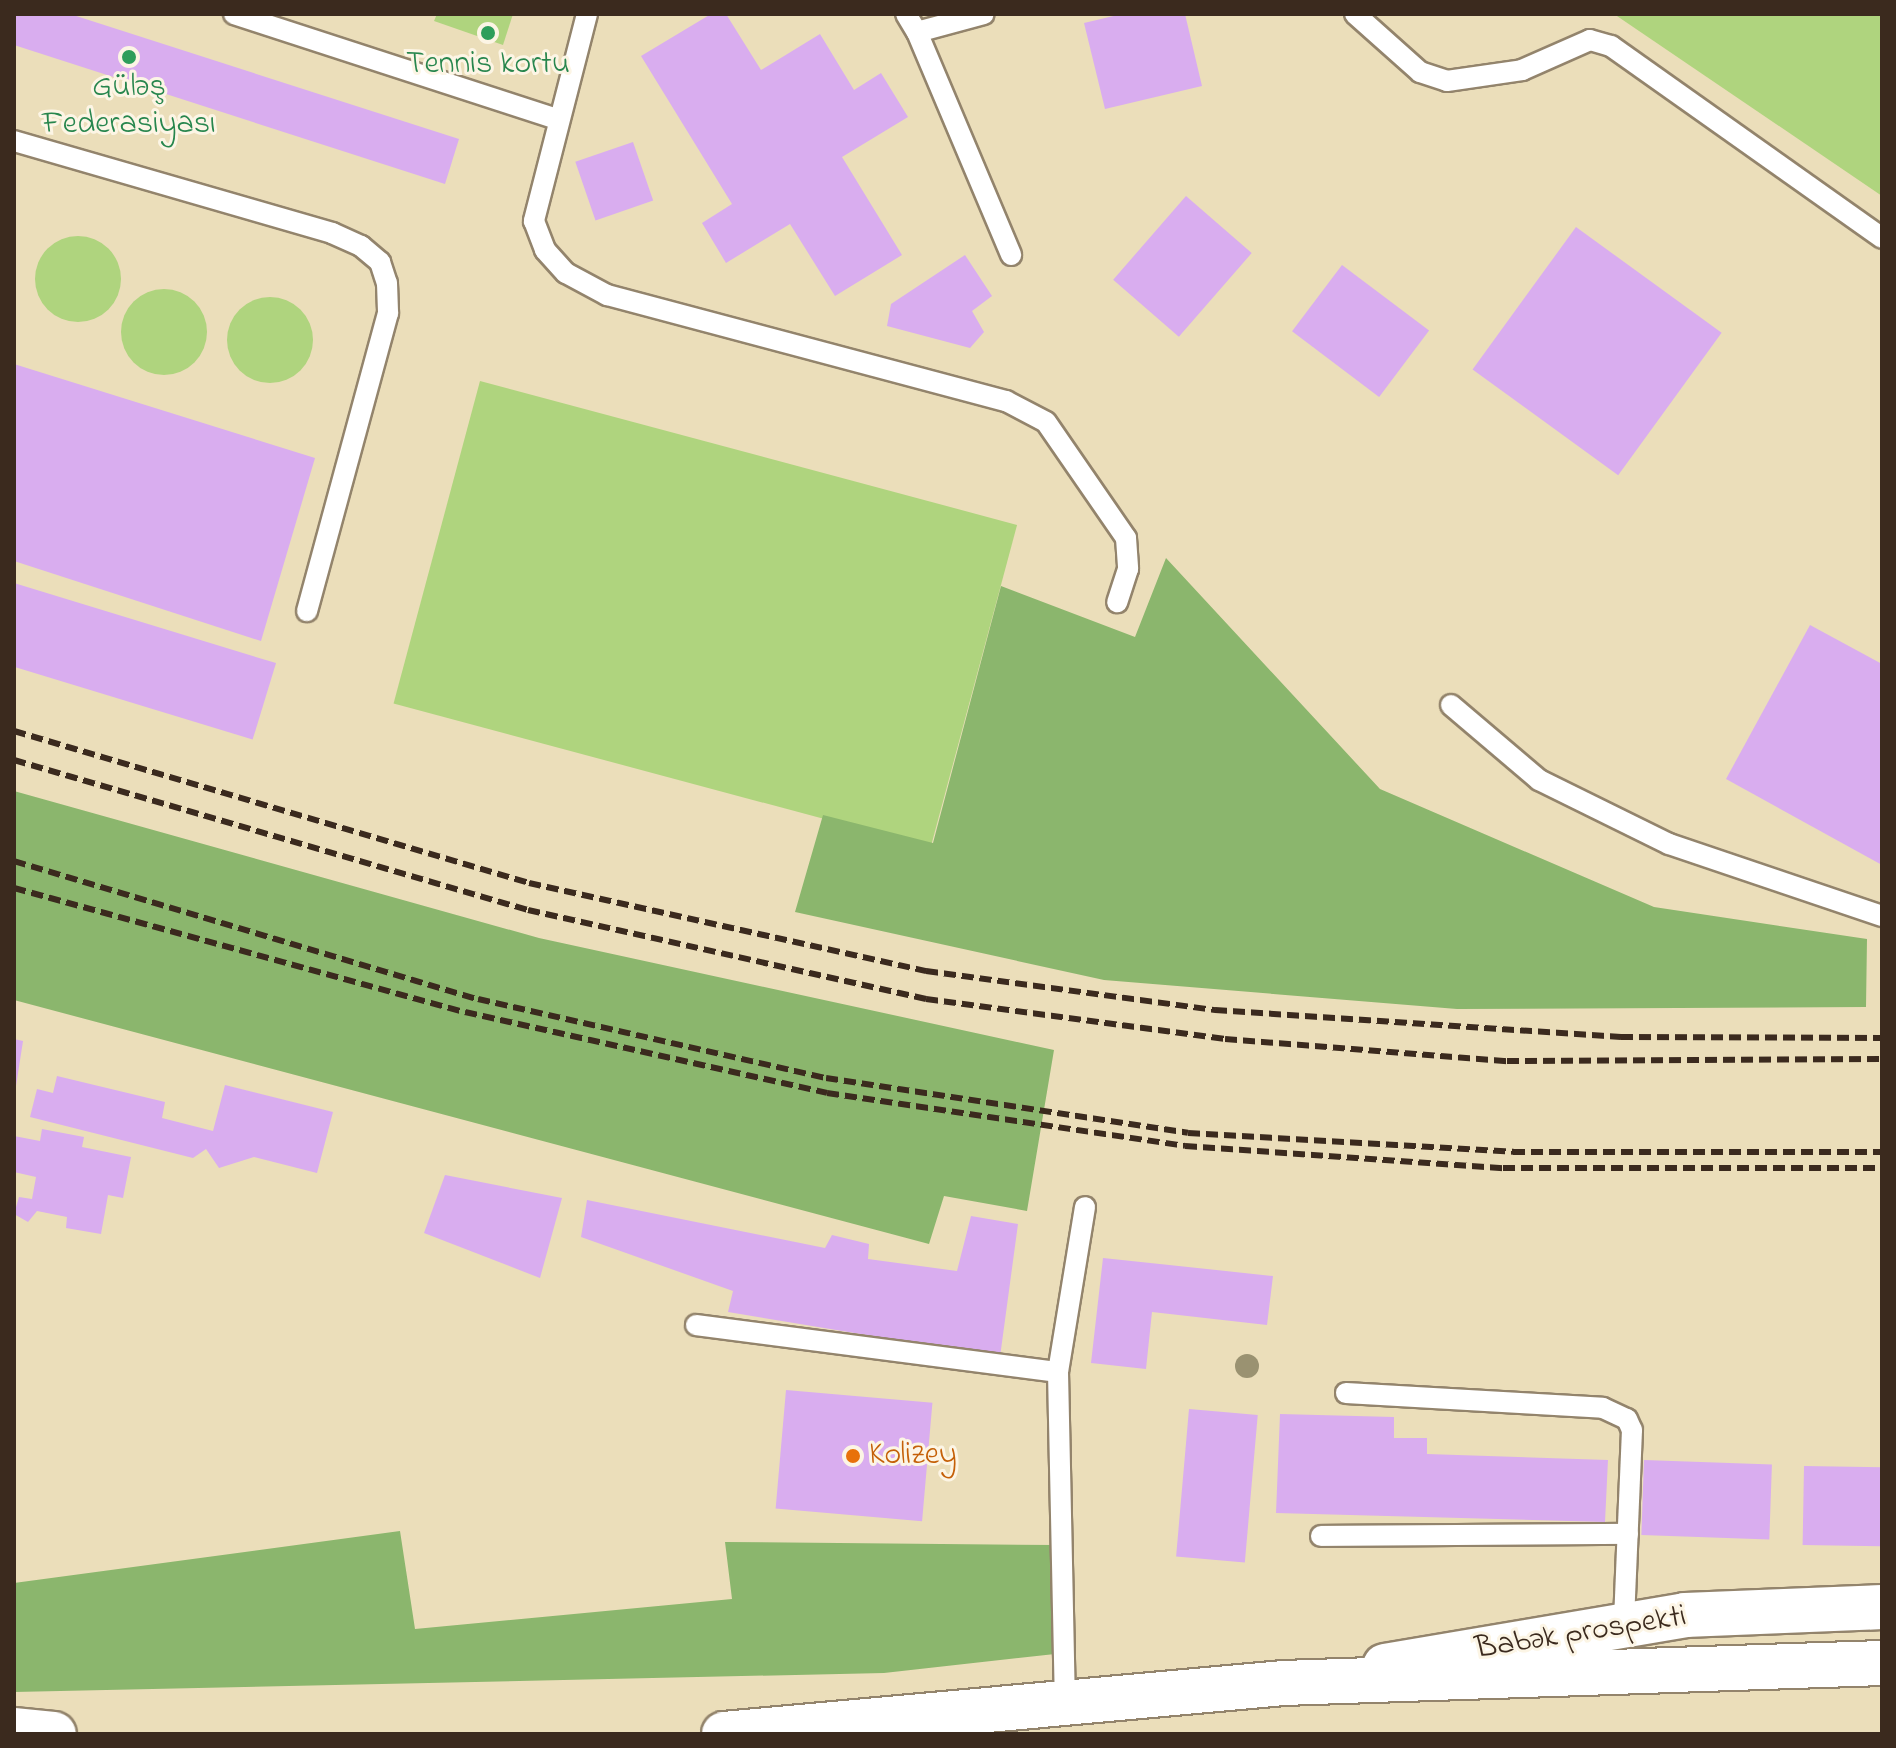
<!DOCTYPE html>
<meta charset="utf-8">
<style>
body{margin:0}
#map{position:relative;width:1896px;height:1748px;overflow:hidden;background:#ebdeba;font-family:"Indie Flower",sans-serif}
div>[style]{position:absolute}
.green>*{inset:0;background:#afd47e;transform-origin:0 0}
.round{border-radius:50%}
.forest>*{inset:0;background:#8bb66d}
.building>*{inset:0;background:#d9adef;transform-origin:0 0}
.roads{filter:drop-shadow(2px 0 #93846c) drop-shadow(-2px 0 #93846c) drop-shadow(0 2px #93846c) drop-shadow(0 -2px #93846c)}
.service>*{height:20px;margin:-10px;padding:0 10px;transform-origin:10px;border-radius:10px;background:#fff}
.secondary>*{height:44px;margin:-22px;padding:0 22px;transform-origin:22px;border-radius:22px;background:#fff}
.primary>*{height:44px;margin:-22px;padding:0 22px;transform-origin:22px;border-radius:22px;background:#fff}
.rail>*{height:6px;margin-top:-3px;transform-origin:0;background:repeating-linear-gradient(90deg,#3b2a1e 0 12px,transparent 0 18px)}
.trees>*{width:24px;height:24px;margin:-12px;border-radius:50%;background:#9a9271}
.dots>*{width:22px;height:22px;translate:-50% -50%;box-sizing:border-box;border:4px solid #fcf5e5;border-radius:50%}
span{translate:-50% -50%;white-space:nowrap;text-align:center;line-height:1.15;-webkit-text-stroke:6px #fcf5e5;paint-order:stroke}
.leisure-label{font-size:32px;color:#27864d}
.food-label{font-size:32px;color:#c56008}
.left{translate:0 -50%;text-align:left}
.street-label{font-size:32px;color:#3b2a1e}
.frame{position:absolute;inset:0;border:16px solid #3b2a1e;pointer-events:none}
</style>
<div id="map">
<div class="green">
<div style="clip-path:polygon(437px 14px,513px 14px,503px 45px,434px 21px)"></div>
<div style="clip-path:polygon(1614px 14px,1882px 14px,1882px 196px)"></div>
<div class="round" style="left:35px;top:236px;width:86px;height:86px"></div>
<div class="round" style="left:121px;top:289px;width:86px;height:86px"></div>
<div class="round" style="left:227px;top:297px;width:86px;height:86px"></div>
<div style="left:480px;top:381px;width:556px;height:334px;rotate:15deg"></div>
</div>
<div class="forest">
<div style="clip-path:polygon(1166px 558px,1380px 789px,1654px 907px,1867px 939px,1866px 1007px,1457px 1009px,1104px 980px,795px 912px,823px 815px,933px 843px,1001px 586px,1135px 637px)"></div>
<div style="clip-path:polygon(14px 791px,539px 938px,1054px 1050px,1027px 1211px,944px 1196px,929px 1244px,14px 1000px)"></div>
<div style="clip-path:polygon(400px 1531px,415px 1629px,732px 1599px,725px 1542px,1054px 1545px,1055px 1654px,884px 1673px,14px 1692px,14px 1583px)"></div>
</div>
<div class="building">
<div style="clip-path:polygon(14px 14px,70px 14px,459px 139px,445px 184px,14px 45px)"></div>
<div style="clip-path:polygon(711px 14px,726px 14px,761px 70px,820px 34px,854px 90px,881px 73px,908px 117px,842px 157px,902px 255px,835px 296px,790px 224px,726px 263px,702px 223px,732px 204px,641px 56px)"></div>
<div style="clip-path:polygon(1122px 14px,1185px 14px,1202px 86px,1105px 109px,1084px 23px)"></div>
<div style="left:633px;top:142px;width:62px;height:61px;rotate:71deg"></div>
<div style="left:1186px;top:196px;width:87px;height:111px;rotate:41deg"></div>
<div style="left:1576px;top:227px;width:180px;height:176px;rotate:36deg"></div>
<div style="clip-path:polygon(965px 255px,992px 296px,972px 311px,984px 332px,970px 348px,887px 326px,891px 304px)"></div>
<div style="left:1342px;top:265px;width:109px;height:83px;rotate:37deg"></div>
<div style="clip-path:polygon(14px 364px,315px 458px,261px 641px,14px 561px)"></div>
<div style="left:14px;top:583px;width:274px;height:80px;rotate:17deg"></div>
<div style="clip-path:polygon(1810px 625px,1882px 664px,1882px 865px,1726px 779px)"></div>
<div style="clip-path:polygon(14px 1039px,23px 1041px,16px 1086px,14px 1086px)"></div>
<div style="clip-path:polygon(57px 1076px,165px 1102px,162px 1118px,213px 1131px,225px 1085px,333px 1112px,317px 1173px,254px 1157px,219px 1168px,206px 1149px,193px 1158px,30px 1117px,37px 1089px,53px 1093px)"></div>
<div style="clip-path:polygon(42px 1129px,84px 1137px,82px 1147px,131px 1157px,123px 1198px,108px 1195px,101px 1234px,66px 1228px,67px 1217px,37px 1211px,28px 1222px,14px 1214px,19px 1197px,32px 1199px,36px 1177px,14px 1172px,14px 1136px,40px 1141px)"></div>
<div style="clip-path:polygon(445px 1175px,562px 1198px,540px 1278px,424px 1233px)"></div>
<div style="clip-path:polygon(587px 1200px,825px 1248px,832px 1235px,869px 1244px,868px 1259px,957px 1271px,971px 1216px,1018px 1224px,1000px 1357px,728px 1312px,733px 1291px,581px 1237px)"></div>
<div style="clip-path:polygon(1103px 1258px,1273px 1276px,1267px 1325px,1152px 1312px,1146px 1369px,1091px 1363px)"></div>
<div style="left:786px;top:1390px;width:147px;height:119px;rotate:5deg"></div>
<div style="left:1189px;top:1409px;width:69px;height:148px;rotate:5deg"></div>
<div style="clip-path:polygon(1280px 1414px,1394px 1417px,1394px 1438px,1427px 1438px,1427px 1454px,1608px 1460px,1605px 1522px,1276px 1513px)"></div>
<div style="left:1644px;top:1460px;width:128px;height:75px;rotate:2deg"></div>
<div style="left:1804px;top:1466px;width:78px;height:79px;rotate:1deg"></div>
</div>
<div class="roads">
<div class="service">
<div style="left:234px;top:14px;width:340px;rotate:18deg"></div>
<div style="left:587px;top:14px;width:214px;rotate:104.4deg"></div>
<div style="left:534px;top:221px;width:31px;rotate:69deg"></div>
<div style="left:545px;top:250px;width:31px;rotate:48deg"></div>
<div style="left:566px;top:273px;width:47px;rotate:28.2deg"></div>
<div style="left:607px;top:295px;width:413px;rotate:14.9deg"></div>
<div style="left:1006px;top:401px;width:45px;rotate:27.7deg"></div>
<div style="left:1046px;top:422px;width:141px;rotate:55.4deg"></div>
<div style="left:1126px;top:538px;width:31px;rotate:86deg"></div>
<div style="left:1128px;top:569px;width:35px;rotate:108deg"></div>
<div style="left:906px;top:14px;width:21px;rotate:59deg"></div>
<div style="left:917px;top:32px;width:69px;rotate:-15deg"></div>
<div style="left:1355px;top:14px;width:87px;rotate:41.7deg"></div>
<div style="left:1420px;top:72px;width:28px;rotate:18deg"></div>
<div style="left:1447px;top:81px;width:76px;rotate:-8.3deg"></div>
<div style="left:1522px;top:70px;width:74px;rotate:-23.8deg"></div>
<div style="left:1590px;top:40px;width:22px;rotate:16deg"></div>
<div style="left:1611px;top:46px;width:332px;rotate:35.3deg"></div>
<div style="left:917px;top:32px;width:242px;rotate:67.1deg"></div>
<div style="left:14px;top:141px;width:331px;rotate:16.1deg"></div>
<div style="left:332px;top:233px;width:32px;rotate:24deg"></div>
<div style="left:361px;top:246px;width:25px;rotate:40deg"></div>
<div style="left:380px;top:262px;width:22px;rotate:72deg"></div>
<div style="left:387px;top:283px;width:30px;rotate:88deg"></div>
<div style="left:388px;top:313px;width:309px;rotate:105.2deg"></div>
<div style="left:1451px;top:705px;width:116px;rotate:40.4deg"></div>
<div style="left:1539px;top:780px;width:145px;rotate:26.2deg"></div>
<div style="left:1669px;top:844px;width:225px;rotate:18.7deg"></div>
<div style="left:696px;top:1325px;width:365px;rotate:7.4deg"></div>
<div style="left:1058px;top:1372px;width:330px;rotate:88.8deg"></div>
<div style="left:1058px;top:1372px;width:167px;rotate:-80.7deg"></div>
<div style="left:1346px;top:1393px;width:257px;rotate:3.3deg"></div>
<div style="left:1603px;top:1408px;width:26px;rotate:25deg"></div>
<div style="left:1627px;top:1419px;width:12px;rotate:66deg"></div>
<div style="left:1632px;top:1430px;width:193px;rotate:92.4deg"></div>
<div style="left:1321px;top:1536px;width:307px;rotate:-0.4deg"></div>
</div>
<div class="secondary">
<div style="left:1385px;top:1666px;width:304px;rotate:-9.6deg"></div>
<div style="left:1685px;top:1615px;width:197px;rotate:-2.3deg"></div>
</div>
<div class="primary">
<div style="left:14px;top:1730px;width:40px;rotate:5.7deg"></div>
<div style="left:724px;top:1734px;width:561px;rotate:-5.21deg"></div>
<div style="left:1283px;top:1683px;width:599px;rotate:-1.91deg"></div>
</div>
</div>
<div class="rail">
<div style="left:14px;top:731px;width:537px;rotate:16.44deg"></div>
<div style="left:529px;top:883px;width:407px;rotate:12.5deg"></div>
<div style="left:926px;top:971px;width:292px;rotate:7.7deg"></div>
<div style="left:1215px;top:1010px;width:407px;rotate:3.8deg"></div>
<div style="left:1621px;top:1037px;width:261px;rotate:0.2deg"></div>
<div style="left:14px;top:760px;width:535px;rotate:16.27deg"></div>
<div style="left:528px;top:910px;width:408px;rotate:12.6deg"></div>
<div style="left:926px;top:999px;width:302px;rotate:7.6deg"></div>
<div style="left:1225px;top:1039px;width:283px;rotate:4.5deg"></div>
<div style="left:1507px;top:1061px;width:375px;rotate:-0.3deg"></div>
<div style="left:14px;top:861px;width:484px;rotate:16.6deg"></div>
<div style="left:478px;top:999px;width:357px;rotate:12.8deg"></div>
<div style="left:826px;top:1078px;width:366px;rotate:8.6deg"></div>
<div style="left:1188px;top:1133px;width:326px;rotate:3.3deg"></div>
<div style="left:1513px;top:1152px;width:369px"></div>
<div style="left:14px;top:888px;width:468px;rotate:15.4deg"></div>
<div style="left:465px;top:1012px;width:371px;rotate:12.6deg"></div>
<div style="left:827px;top:1093px;width:362px;rotate:8.4deg"></div>
<div style="left:1185px;top:1146px;width:319px;rotate:4deg"></div>
<div style="left:1503px;top:1168px;width:379px"></div>
</div>
<div class="trees">
<div style="left:1247px;top:1366px"></div>
</div>
<div class="dots">
<div style="left:488px;top:33px;background:#2e9e5b"></div>
<div style="left:129px;top:57px;background:#2e9e5b"></div>
<div style="left:853px;top:1456px;background:#e8710a"></div>
</div>
<div class="leisure-label">
<span style="left:488px;top:65px">Tennis kortu</span>
<span style="left:129px;top:107px">Güləş<br>Federasiyası</span>
</div>
<div class="food-label">
<span class="left" style="left:869px;top:1456px">Kolizey</span>
</div>
<div class="street-label">
<span style="left:1581px;top:1634px;rotate:-9deg">Babək prospekti</span>
</div>
<div class="frame"></div>
</div>
